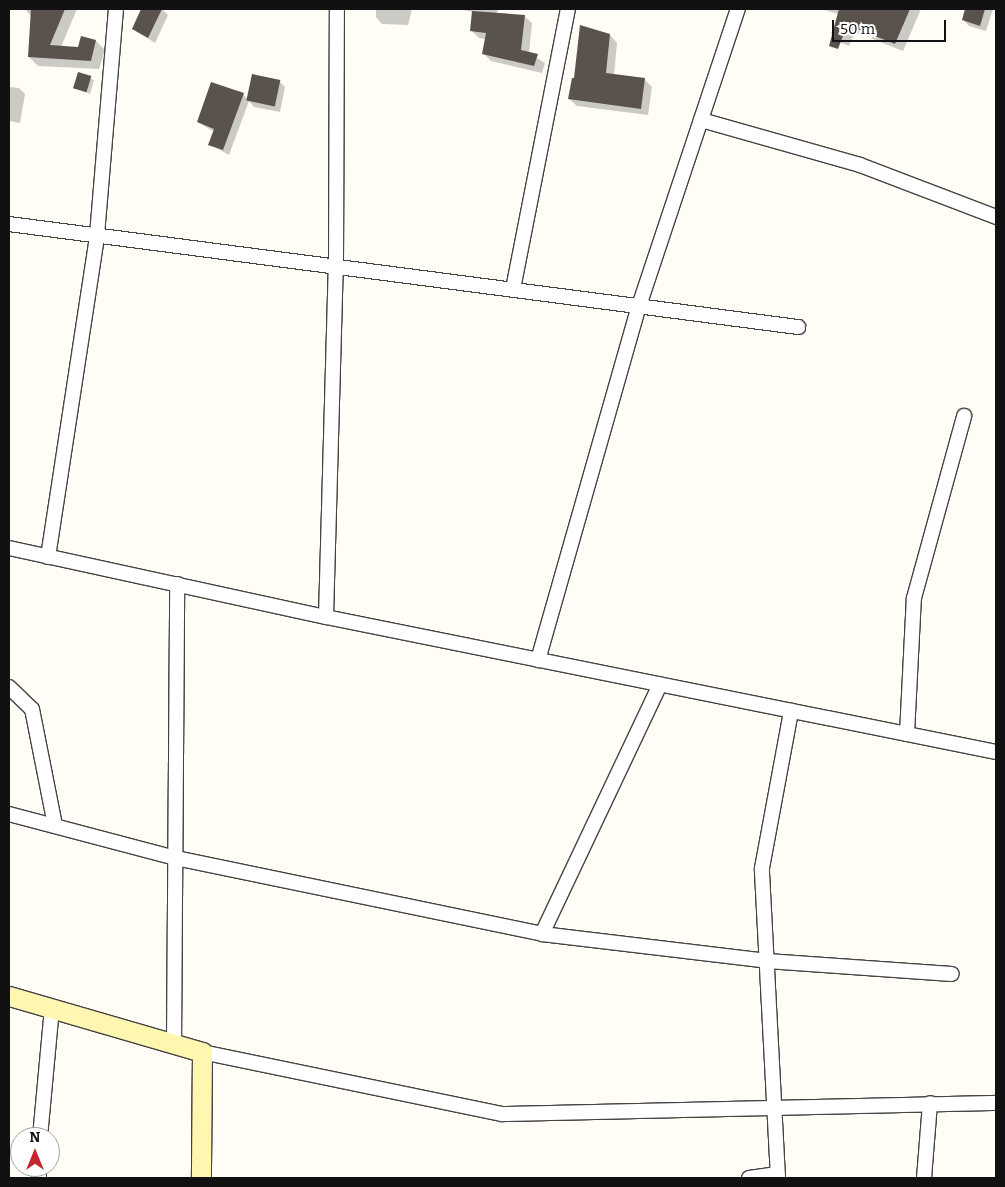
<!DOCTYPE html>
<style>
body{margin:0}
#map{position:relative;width:1005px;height:1187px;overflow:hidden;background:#fffdf5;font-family:Bitter,serif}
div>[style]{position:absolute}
.shadow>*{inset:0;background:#0003}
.building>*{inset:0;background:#5a524d;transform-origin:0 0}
.roads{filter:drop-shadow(1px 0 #444) drop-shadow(-1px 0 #444) drop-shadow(0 1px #444) drop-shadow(0 -1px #444)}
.street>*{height:14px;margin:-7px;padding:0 7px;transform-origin:7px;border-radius:7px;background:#fff}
.secondary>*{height:19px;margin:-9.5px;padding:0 9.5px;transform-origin:9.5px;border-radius:9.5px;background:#fff6b0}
span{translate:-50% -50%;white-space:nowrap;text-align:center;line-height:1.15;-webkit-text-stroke:5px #fff;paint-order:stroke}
.frame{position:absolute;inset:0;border:10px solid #111;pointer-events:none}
.north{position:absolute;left:10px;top:1127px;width:50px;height:50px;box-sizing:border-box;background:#fff;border:1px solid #a0a0a0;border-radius:50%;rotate:0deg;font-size:14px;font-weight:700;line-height:20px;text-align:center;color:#111}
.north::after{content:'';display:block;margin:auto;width:18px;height:22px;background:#c4262e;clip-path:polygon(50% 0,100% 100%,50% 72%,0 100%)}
.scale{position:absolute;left:832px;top:20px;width:114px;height:22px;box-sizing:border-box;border:2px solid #111;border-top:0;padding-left:6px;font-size:15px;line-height:18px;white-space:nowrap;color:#111;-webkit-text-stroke:4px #fff;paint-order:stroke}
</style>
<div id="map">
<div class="shadow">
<div style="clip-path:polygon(25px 9px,77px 9px,61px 47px,79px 48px,82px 38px,96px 41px,105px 50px,99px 69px,38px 66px,29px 57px,31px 16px)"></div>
<div style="clip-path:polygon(143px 9px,162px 9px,168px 15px,155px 43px,133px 29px)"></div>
<div style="clip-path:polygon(376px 9px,412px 9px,408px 25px,382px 24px,376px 17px)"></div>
<div style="clip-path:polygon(459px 9px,498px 9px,497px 13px,524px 16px,532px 23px,529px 53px,545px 63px,542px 73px,491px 61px,483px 53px,486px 39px,479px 38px,472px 31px,473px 12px)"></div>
<div style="clip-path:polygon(821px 9px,921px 9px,903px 51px,855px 32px,849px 46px,839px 42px,831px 34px,838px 14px)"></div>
<div style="clip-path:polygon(966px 9px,993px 9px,986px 31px,969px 26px,963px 20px)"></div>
<div style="clip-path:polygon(610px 35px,617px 43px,614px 75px,644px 79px,652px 87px,648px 115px,577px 106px,569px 99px)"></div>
<div style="clip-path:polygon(79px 74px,94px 80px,90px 94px,75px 88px)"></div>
<div style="clip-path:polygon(279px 81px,285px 87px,280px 112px,254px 107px,249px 101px,229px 155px,209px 144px,214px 132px,198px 122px,243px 94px,248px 100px)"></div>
<div style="clip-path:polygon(9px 87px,19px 88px,25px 94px,20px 123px,9px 121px)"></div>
</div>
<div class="building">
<div style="clip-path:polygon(31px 9px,65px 9px,50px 45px,78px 47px,81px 36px,96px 40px,91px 61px,28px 57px)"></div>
<div style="clip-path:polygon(141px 9px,162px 9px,148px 38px,132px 29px)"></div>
<div style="clip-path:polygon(839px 9px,910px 9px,895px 44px,847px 25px,838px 49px,829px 46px)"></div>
<div style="clip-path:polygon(965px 9px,985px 9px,980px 26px,962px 20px)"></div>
<div style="clip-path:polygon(472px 11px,525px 15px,521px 50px,538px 54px,534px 66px,482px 54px,486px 33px,470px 31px)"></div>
<div style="clip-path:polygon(580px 25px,610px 34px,606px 73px,645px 78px,641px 109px,568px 99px,572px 78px,574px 78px)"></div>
<div style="left:78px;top:72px;width:14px;height:17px;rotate:17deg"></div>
<div style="left:252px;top:74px;width:29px;height:27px;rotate:12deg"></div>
<div style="clip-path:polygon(211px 82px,244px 93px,223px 150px,208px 145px,214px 129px,197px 122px)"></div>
</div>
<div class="roads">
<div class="street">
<div style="left:701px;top:120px;width:165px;rotate:15.8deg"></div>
<div style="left:860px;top:165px;width:146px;rotate:20.9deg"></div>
<div style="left:9px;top:224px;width:796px;rotate:7.44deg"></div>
<div style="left:513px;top:289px;width:285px;rotate:-78.9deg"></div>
<div style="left:9px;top:548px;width:324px;rotate:12.3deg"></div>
<div style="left:326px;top:617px;width:683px;rotate:11.39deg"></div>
<div style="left:48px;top:557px;width:326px;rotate:-81.3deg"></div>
<div style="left:97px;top:235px;width:227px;rotate:-85.2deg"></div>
<div style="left:326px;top:617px;width:352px;rotate:-88.4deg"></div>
<div style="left:336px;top:265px;width:256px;rotate:-89.8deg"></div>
<div style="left:538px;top:660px;width:368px;rotate:-74.1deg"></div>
<div style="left:639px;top:306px;width:313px;rotate:-71.6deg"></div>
<div style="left:9px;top:687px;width:32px;rotate:44deg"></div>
<div style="left:32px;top:709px;width:118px;rotate:78.8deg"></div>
<div style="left:907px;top:734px;width:136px;rotate:-87.1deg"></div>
<div style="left:914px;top:598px;width:189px;rotate:-74.6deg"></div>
<div style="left:9px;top:814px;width:173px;rotate:14.8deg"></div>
<div style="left:176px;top:858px;width:374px;rotate:11.7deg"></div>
<div style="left:542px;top:934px;width:227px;rotate:6.8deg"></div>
<div style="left:767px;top:961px;width:185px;rotate:4deg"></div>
<div style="left:542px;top:934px;width:276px;rotate:-64.7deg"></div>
<div style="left:174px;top:1045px;width:461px;rotate:-89.6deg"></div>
<div style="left:202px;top:1052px;width:306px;rotate:11.7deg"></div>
<div style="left:502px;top:1114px;width:494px;rotate:-1.3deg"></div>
<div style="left:40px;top:1137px;width:130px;rotate:-84.7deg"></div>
<div style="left:39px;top:1178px;width:11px;rotate:-90deg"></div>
<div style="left:749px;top:1178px;width:29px;rotate:-8deg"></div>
<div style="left:778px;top:1178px;width:310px;rotate:-93deg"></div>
<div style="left:762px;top:868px;width:160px;rotate:-79.5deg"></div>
<div style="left:924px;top:1178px;width:75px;rotate:-85.4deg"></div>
</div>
<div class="secondary">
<div style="left:9px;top:996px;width:201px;rotate:16.2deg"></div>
<div style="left:202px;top:1052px;width:126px;rotate:90.5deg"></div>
</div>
</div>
<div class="frame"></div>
<div class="north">N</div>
<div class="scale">50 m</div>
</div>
